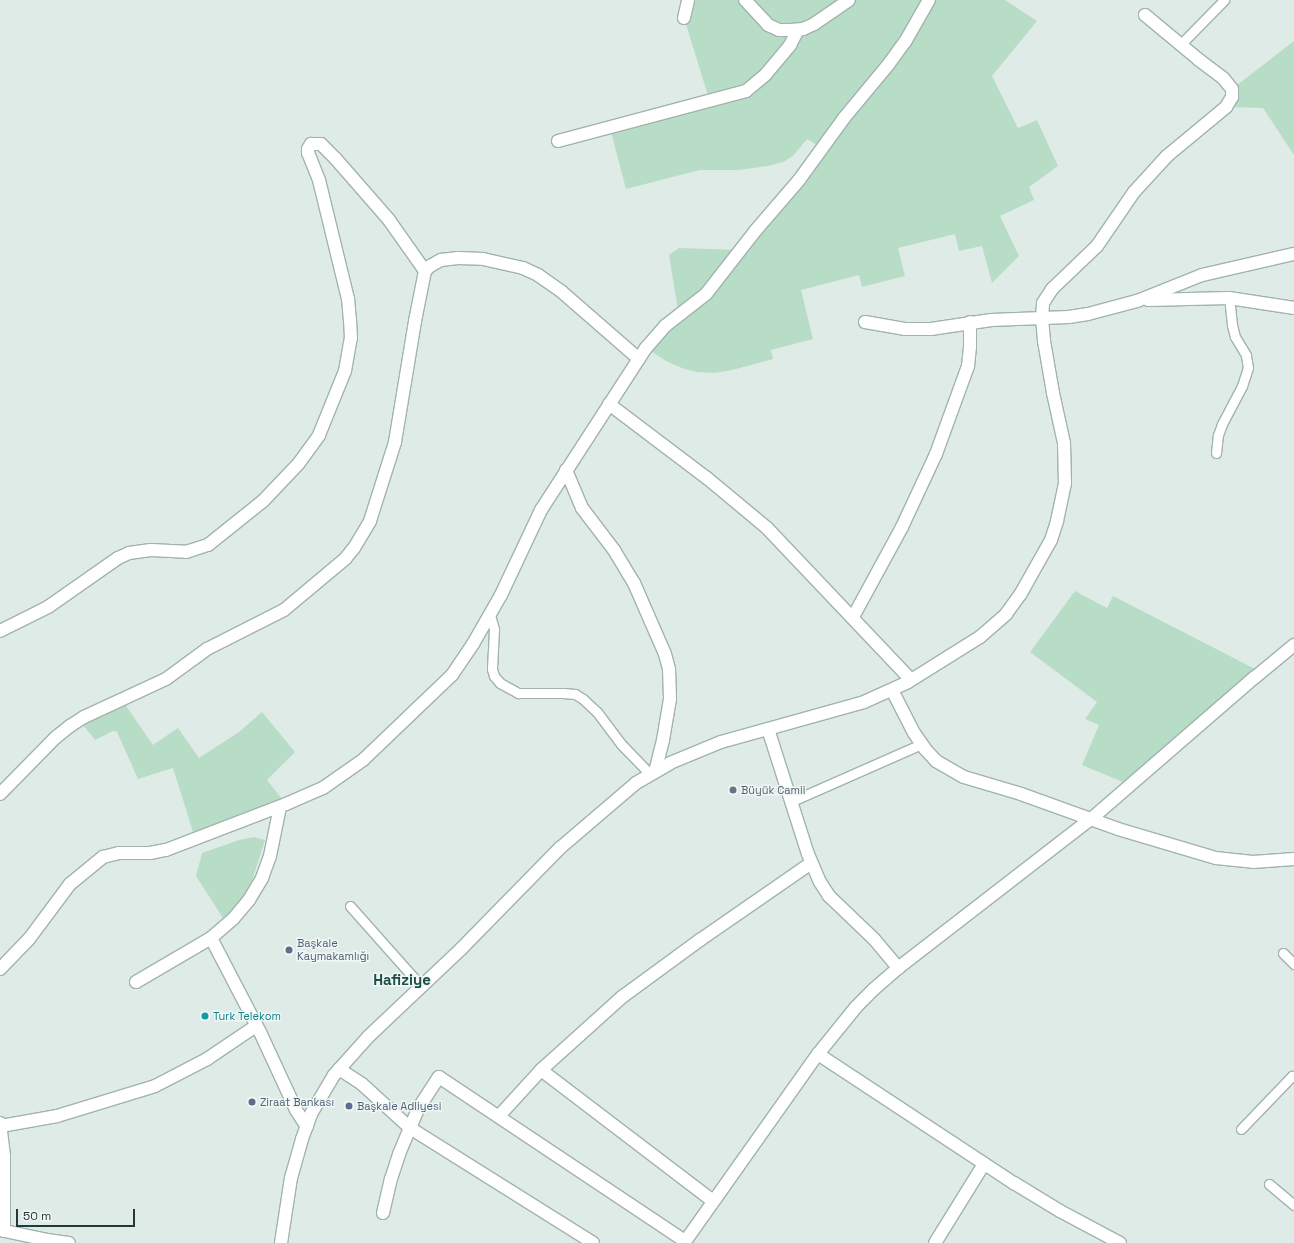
<!DOCTYPE html>
<meta charset="utf-8">
<style>
body{margin:0}
#map{position:relative;width:1294px;height:1243px;overflow:hidden;background:#dfebe7;font-family:"Space Grotesk",sans-serif}
div>[style]{position:absolute}
.green>*{inset:0;background:#b8ddc6}
.roads{filter:drop-shadow(1px 0 #a2b3af) drop-shadow(-1px 0 #a2b3af) drop-shadow(0 1px #a2b3af) drop-shadow(0 -1px #a2b3af)}
.lane>*{height:9px;margin:-4.5px;padding:0 4.5px;transform-origin:4.5px;border-radius:4.5px;background:#fff}
.street>*{height:12px;margin:-6px;padding:0 6px;transform-origin:6px;border-radius:6px;background:#fff}
.secondary>*{height:12px;margin:-6px;padding:0 6px;transform-origin:6px;border-radius:6px;background:#fff}
.dots>*{width:11px;height:11px;translate:-50% -50%;box-sizing:border-box;border:2px solid #f0f7f5;border-radius:50%}
span{translate:-50% -50%;white-space:nowrap;text-align:center;line-height:1.15;-webkit-text-stroke:3px #f0f7f5;paint-order:stroke}
.worship-label{font-size:11px;color:#5b616d}
.left{translate:0 -50%;text-align:left}
.service-label{font-size:11px;color:#4e5e75}
.culture-label{font-size:11px;color:#0d838f}
.district-label{font-size:15px;color:#1c4d47;font-weight:700}
.scale{position:absolute;left:16px;top:1209px;width:119px;height:18px;box-sizing:border-box;border:2px solid #203b37;border-top:0;padding-left:5px;font-size:12px;line-height:14px;white-space:nowrap;color:#203b37;-webkit-text-stroke:3px #f0f7f5;paint-order:stroke}
</style>
<div id="map">
<div class="green">
<div style="clip-path:polygon(688px 0,1005px 0,1037px 21px,992px 76px,1018px 128px,1037px 120px,1058px 166px,1029px 187px,1034px 200px,1000px 216px,1019px 256px,992px 283px,982px 246px,959px 251px,955px 234px,898px 248px,905px 276px,862px 287px,859px 275px,801px 290px,813px 339px,771px 350px,773px 359px,732px 370px,715px 373px,696px 372px,682px 368px,666px 361px,646px 348px,679px 316px,669px 255px,679px 248px,740px 250px,822px 148px,807px 139px,793px 156px,783px 162px,768px 166px,739px 170px,700px 170px,626px 189px,610px 128px,710px 102px,684px 18px)"></div>
<div style="clip-path:polygon(1294px 41px,1294px 155px,1263px 108px,1226px 107px,1232px 89px)"></div>
<div style="clip-path:polygon(1075px 591px,1107px 608px,1113px 596px,1261px 672px,1130px 785px,1082px 765px,1099px 725px,1085px 719px,1097px 702px,1030px 652px)"></div>
<div style="clip-path:polygon(122px 700px,153px 745px,178px 728px,199px 758px,239px 732px,262px 712px,295px 752px,267px 780px,286px 804px,195px 838px,173px 768px,138px 779px,117px 732px,113px 731px,95px 740px,79px 720px)"></div>
<div style="clip-path:polygon(254px 837px,265px 840px,251px 884px,237px 907px,223px 918px,196px 876px,202px 853px,239px 840px)"></div>
</div>
<div class="roads">
<div class="lane">
<div style="left:1180px;top:45px;width:63px;rotate:-45.6deg"></div>
<div style="left:1216px;top:453px;width:18px;rotate:-84deg"></div>
<div style="left:1218px;top:435px;width:12px;rotate:-70deg"></div>
<div style="left:1222px;top:424px;width:43px;rotate:-62.2deg"></div>
<div style="left:1242px;top:386px;width:19px;rotate:-72deg"></div>
<div style="left:1248px;top:368px;width:13px;rotate:-99deg"></div>
<div style="left:1246px;top:355px;width:21px;rotate:-121deg"></div>
<div style="left:1235px;top:337px;width:12px;rotate:-104deg"></div>
<div style="left:1232px;top:325px;width:27px;rotate:-96deg"></div>
<div style="left:490px;top:615px;width:15px;rotate:74deg"></div>
<div style="left:494px;top:629px;width:40px;rotate:92.9deg"></div>
<div style="left:492px;top:669px;width:7px;rotate:74deg"></div>
<div style="left:494px;top:676px;width:9px;rotate:49deg"></div>
<div style="left:500px;top:683px;width:21px;rotate:29deg"></div>
<div style="left:518px;top:693px;width:45px"></div>
<div style="left:563px;top:693px;width:12px;rotate:5deg"></div>
<div style="left:575px;top:694px;width:9px;rotate:32deg"></div>
<div style="left:583px;top:699px;width:19px;rotate:43deg"></div>
<div style="left:597px;top:712px;width:40px;rotate:53deg"></div>
<div style="left:621px;top:744px;width:42px;rotate:46deg"></div>
<div style="left:792px;top:801px;width:141px;rotate:-23.8deg"></div>
<div style="left:350px;top:906px;width:107px;rotate:48.4deg"></div>
<div style="left:1283px;top:953px;width:16px;rotate:45deg"></div>
<div style="left:1241px;top:1129px;width:74px;rotate:-46.1deg"></div>
<div style="left:1292px;top:1076px;width:2px;rotate:27deg"></div>
<div style="left:1269px;top:1184px;width:33px;rotate:40deg"></div>
</div>
<div class="street">
<div style="left:745px;top:0;width:34px;rotate:47deg"></div>
<div style="left:768px;top:25px;width:12px;rotate:24deg"></div>
<div style="left:779px;top:30px;width:11px"></div>
<div style="left:790px;top:30px;width:13px;rotate:-4deg"></div>
<div style="left:803px;top:29px;width:12px;rotate:-24deg"></div>
<div style="left:814px;top:24px;width:42px;rotate:-34.4deg"></div>
<div style="left:684px;top:18px;width:18px;rotate:-77deg"></div>
<div style="left:558px;top:141px;width:195px;rotate:-14.9deg"></div>
<div style="left:746px;top:91px;width:26px;rotate:-40deg"></div>
<div style="left:766px;top:74px;width:38px;rotate:-50deg"></div>
<div style="left:790px;top:45px;width:17px;rotate:-62deg"></div>
<div style="left:1148px;top:300px;width:81px;rotate:-1.4deg"></div>
<div style="left:1229px;top:298px;width:66px;rotate:8.7deg"></div>
<div style="left:865px;top:322px;width:40px;rotate:10deg"></div>
<div style="left:904px;top:329px;width:27px"></div>
<div style="left:931px;top:329px;width:61px;rotate:-8.5deg"></div>
<div style="left:991px;top:320px;width:78px;rotate:-2.2deg"></div>
<div style="left:1069px;top:317px;width:19px;rotate:-9deg"></div>
<div style="left:1088px;top:314px;width:51px;rotate:-14.9deg"></div>
<div style="left:1137px;top:301px;width:70px;rotate:-21.8deg"></div>
<div style="left:1202px;top:275px;width:94px;rotate:-12.9deg"></div>
<div style="left:609px;top:404px;width:123px;rotate:37.1deg"></div>
<div style="left:707px;top:478px;width:78px;rotate:39.8deg"></div>
<div style="left:767px;top:528px;width:209px;rotate:46.5deg"></div>
<div style="left:566px;top:470px;width:41px;rotate:67.2deg"></div>
<div style="left:582px;top:508px;width:53px;rotate:52.7deg"></div>
<div style="left:614px;top:550px;width:39px;rotate:59deg"></div>
<div style="left:634px;top:583px;width:77px;rotate:66.4deg"></div>
<div style="left:665px;top:654px;width:16px;rotate:75deg"></div>
<div style="left:669px;top:669px;width:30px;rotate:88deg"></div>
<div style="left:670px;top:699px;width:42px;rotate:99.7deg"></div>
<div style="left:663px;top:740px;width:32px;rotate:104deg"></div>
<div style="left:853px;top:617px;width:102px;rotate:-61.4deg"></div>
<div style="left:902px;top:527px;width:81px;rotate:-65deg"></div>
<div style="left:936px;top:454px;width:94px;rotate:-70deg"></div>
<div style="left:968px;top:366px;width:19px;rotate:-84deg"></div>
<div style="left:970px;top:347px;width:25px;rotate:-90deg"></div>
<div style="left:0;top:631px;width:54px;rotate:-26.6deg"></div>
<div style="left:48px;top:607px;width:85px;rotate:-35deg"></div>
<div style="left:118px;top:558px;width:12px;rotate:-24deg"></div>
<div style="left:129px;top:553px;width:22px;rotate:-8deg"></div>
<div style="left:151px;top:550px;width:35px;rotate:3deg"></div>
<div style="left:186px;top:552px;width:23px;rotate:-18deg"></div>
<div style="left:208px;top:545px;width:70px;rotate:-38.7deg"></div>
<div style="left:263px;top:501px;width:52px;rotate:-46.5deg"></div>
<div style="left:299px;top:463px;width:34px;rotate:-54deg"></div>
<div style="left:319px;top:435px;width:69px;rotate:-67.9deg"></div>
<div style="left:345px;top:371px;width:34px;rotate:-80deg"></div>
<div style="left:351px;top:338px;width:17px;rotate:-93deg"></div>
<div style="left:350px;top:321px;width:22px;rotate:-95deg"></div>
<div style="left:348px;top:299px;width:122px;rotate:-103.7deg"></div>
<div style="left:319px;top:180px;width:29px;rotate:-112deg"></div>
<div style="left:308px;top:153px;width:4px;rotate:-90deg"></div>
<div style="left:308px;top:149px;width:6px;rotate:-59deg"></div>
<div style="left:311px;top:144px;width:10px"></div>
<div style="left:321px;top:144px;width:20px;rotate:45deg"></div>
<div style="left:335px;top:158px;width:82px;rotate:48.9deg"></div>
<div style="left:389px;top:220px;width:62px;rotate:54.8deg"></div>
<div style="left:892px;top:690px;width:48px;rotate:62.9deg"></div>
<div style="left:914px;top:733px;width:19px;rotate:55deg"></div>
<div style="left:925px;top:749px;width:16px;rotate:47deg"></div>
<div style="left:936px;top:761px;width:32px;rotate:30deg"></div>
<div style="left:964px;top:777px;width:59px;rotate:16.6deg"></div>
<div style="left:1021px;top:794px;width:103px;rotate:19.8deg"></div>
<div style="left:1118px;top:829px;width:102px;rotate:16.5deg"></div>
<div style="left:1216px;top:858px;width:37px;rotate:6deg"></div>
<div style="left:1253px;top:862px;width:41px;rotate:-4.2deg"></div>
<div style="left:768px;top:729px;width:131px;rotate:72.3deg"></div>
<div style="left:808px;top:854px;width:30px;rotate:67deg"></div>
<div style="left:820px;top:882px;width:17px;rotate:57deg"></div>
<div style="left:829px;top:896px;width:62px;rotate:43.7deg"></div>
<div style="left:874px;top:939px;width:38px;rotate:50deg"></div>
<div style="left:0;top:794px;width:78px;rotate:-45.5deg"></div>
<div style="left:55px;top:738px;width:19px;rotate:-39deg"></div>
<div style="left:70px;top:726px;width:17px;rotate:-33deg"></div>
<div style="left:84px;top:717px;width:90px;rotate:-24.9deg"></div>
<div style="left:166px;top:679px;width:51px;rotate:-36.2deg"></div>
<div style="left:207px;top:649px;width:86px;rotate:-26.9deg"></div>
<div style="left:284px;top:610px;width:80px;rotate:-39.9deg"></div>
<div style="left:345px;top:559px;width:14px;rotate:-51deg"></div>
<div style="left:354px;top:548px;width:31px;rotate:-59deg"></div>
<div style="left:370px;top:521px;width:83px;rotate:-72.4deg"></div>
<div style="left:395px;top:442px;width:123px;rotate:-80.6deg"></div>
<div style="left:415px;top:321px;width:51px;rotate:-78.7deg"></div>
<div style="left:425px;top:271px;width:7px;rotate:-45deg"></div>
<div style="left:430px;top:266px;width:13px;rotate:-29deg"></div>
<div style="left:441px;top:260px;width:17px;rotate:-7deg"></div>
<div style="left:458px;top:258px;width:25px;rotate:2deg"></div>
<div style="left:483px;top:259px;width:41px;rotate:12.7deg"></div>
<div style="left:523px;top:268px;width:17px;rotate:25deg"></div>
<div style="left:538px;top:275px;width:29px;rotate:35deg"></div>
<div style="left:562px;top:292px;width:102px;rotate:41deg"></div>
<div style="left:211px;top:938px;width:106px;rotate:62.5deg"></div>
<div style="left:260px;top:1032px;width:86px;rotate:65.2deg"></div>
<div style="left:296px;top:1110px;width:20px;rotate:57deg"></div>
<div style="left:0;top:969px;width:42px;rotate:-46deg"></div>
<div style="left:29px;top:939px;width:69px;rotate:-53.3deg"></div>
<div style="left:70px;top:884px;width:43px;rotate:-39.3deg"></div>
<div style="left:103px;top:857px;width:16px;rotate:-14deg"></div>
<div style="left:119px;top:853px;width:31px"></div>
<div style="left:150px;top:853px;width:16px;rotate:-11deg"></div>
<div style="left:166px;top:850px;width:129px;rotate:-21deg"></div>
<div style="left:286px;top:804px;width:40px;rotate:-23.4deg"></div>
<div style="left:323px;top:788px;width:49px;rotate:-35deg"></div>
<div style="left:363px;top:760px;width:123px;rotate:-43.7deg"></div>
<div style="left:452px;top:675px;width:37px;rotate:-56deg"></div>
<div style="left:473px;top:644px;width:56px;rotate:-60.3deg"></div>
<div style="left:501px;top:595px;width:94px;rotate:-64.8deg"></div>
<div style="left:541px;top:510px;width:193px;rotate:-57.1deg"></div>
<div style="left:646px;top:348px;width:29px;rotate:-49deg"></div>
<div style="left:665px;top:326px;width:52px;rotate:-38deg"></div>
<div style="left:706px;top:294px;width:81px;rotate:-52deg"></div>
<div style="left:756px;top:230px;width:66px;rotate:-49.3deg"></div>
<div style="left:799px;top:180px;width:77px;rotate:-54deg"></div>
<div style="left:844px;top:118px;width:69px;rotate:-50.3deg"></div>
<div style="left:888px;top:65px;width:29px;rotate:-54deg"></div>
<div style="left:905px;top:42px;width:48px;rotate:-60.3deg"></div>
<div style="left:136px;top:982px;width:87px;rotate:-30.4deg"></div>
<div style="left:211px;top:938px;width:29px;rotate:-41deg"></div>
<div style="left:233px;top:919px;width:25px;rotate:-50deg"></div>
<div style="left:249px;top:900px;width:26px;rotate:-59deg"></div>
<div style="left:262px;top:878px;width:23px;rotate:-70deg"></div>
<div style="left:270px;top:856px;width:50px;rotate:-78.5deg"></div>
<div style="left:818px;top:1054px;width:235px;rotate:33.4deg"></div>
<div style="left:1014px;top:1183px;width:54px;rotate:31.3deg"></div>
<div style="left:1060px;top:1211px;width:68px;rotate:28.1deg"></div>
<div style="left:339px;top:1069px;width:27px;rotate:33deg"></div>
<div style="left:362px;top:1084px;width:65px;rotate:42.5deg"></div>
<div style="left:410px;top:1128px;width:216px;rotate:32.1deg"></div>
<div style="left:541px;top:1070px;width:216px;rotate:37.3deg"></div>
<div style="left:499px;top:1116px;width:62px;rotate:-47.6deg"></div>
<div style="left:541px;top:1070px;width:109px;rotate:-42deg"></div>
<div style="left:622px;top:997px;width:97px;rotate:-36.2deg"></div>
<div style="left:700px;top:940px;width:135px;rotate:-34.7deg"></div>
<div style="left:0;top:1123px;width:33px;rotate:83deg"></div>
<div style="left:4px;top:1156px;width:75px;rotate:90deg"></div>
<div style="left:1px;top:1126px;width:57px;rotate:-10.1deg"></div>
<div style="left:57px;top:1116px;width:102px;rotate:-17deg"></div>
<div style="left:155px;top:1086px;width:59px;rotate:-27.4deg"></div>
<div style="left:207px;top:1059px;width:59px;rotate:-34deg"></div>
<div style="left:383px;top:1213px;width:35px;rotate:-77deg"></div>
<div style="left:391px;top:1179px;width:26px;rotate:-72deg"></div>
<div style="left:399px;top:1154px;width:49px;rotate:-67.1deg"></div>
<div style="left:418px;top:1109px;width:38px;rotate:-57deg"></div>
<div style="left:439px;top:1077px;width:296px;rotate:33.7deg"></div>
<div style="left:0;top:1230px;width:48px;rotate:12deg"></div>
<div style="left:47px;top:1240px;width:22px;rotate:8deg"></div>
<div style="left:281px;top:1243px;width:66px;rotate:-81.3deg"></div>
<div style="left:291px;top:1178px;width:41px;rotate:-74.2deg"></div>
<div style="left:302px;top:1139px;width:27px;rotate:-70deg"></div>
<div style="left:311px;top:1114px;width:45px;rotate:-59.5deg"></div>
<div style="left:334px;top:1075px;width:52px;rotate:-48.1deg"></div>
<div style="left:369px;top:1036px;width:127px;rotate:-43.4deg"></div>
<div style="left:461px;top:949px;width:141px;rotate:-45.6deg"></div>
<div style="left:560px;top:848px;width:100px;rotate:-40.5deg"></div>
<div style="left:636px;top:783px;width:39px;rotate:-30deg"></div>
<div style="left:670px;top:763px;width:55px;rotate:-22.4deg"></div>
<div style="left:721px;top:742px;width:148px;rotate:-15.6deg"></div>
<div style="left:864px;top:702px;width:48px;rotate:-24.4deg"></div>
<div style="left:908px;top:682px;width:85px;rotate:-32deg"></div>
<div style="left:980px;top:637px;width:35px;rotate:-41deg"></div>
<div style="left:1006px;top:614px;width:24px;rotate:-54deg"></div>
<div style="left:1020px;top:595px;width:63px;rotate:-60.6deg"></div>
<div style="left:1051px;top:540px;width:20px;rotate:-72deg"></div>
<div style="left:1057px;top:521px;width:38px;rotate:-78deg"></div>
<div style="left:1065px;top:484px;width:41px;rotate:-91.4deg"></div>
<div style="left:1064px;top:443px;width:51px;rotate:-102.4deg"></div>
<div style="left:1053px;top:393px;width:53px;rotate:-99.8deg"></div>
<div style="left:1044px;top:341px;width:23px;rotate:-95deg"></div>
<div style="left:1042px;top:318px;width:15px;rotate:-86deg"></div>
<div style="left:1043px;top:303px;width:17px;rotate:-57deg"></div>
<div style="left:1052px;top:289px;width:62px;rotate:-43.7deg"></div>
<div style="left:1097px;top:246px;width:65px;rotate:-55.6deg"></div>
<div style="left:1134px;top:192px;width:49px;rotate:-47.5deg"></div>
<div style="left:1167px;top:156px;width:77px;rotate:-39.7deg"></div>
<div style="left:1226px;top:107px;width:12px;rotate:-59deg"></div>
<div style="left:1232px;top:97px;width:8px;rotate:-90deg"></div>
<div style="left:1232px;top:89px;width:14px;rotate:-129deg"></div>
<div style="left:1223px;top:78px;width:31px;rotate:-143deg"></div>
<div style="left:1198px;top:59px;width:69px;rotate:-140.3deg"></div>
<div style="left:935px;top:1243px;width:93px;rotate:-58.2deg"></div>
</div>
<div class="secondary">
<div style="left:684px;top:1243px;width:232px;rotate:-54.7deg"></div>
<div style="left:818px;top:1054px;width:60px;rotate:-51deg"></div>
<div style="left:856px;top:1007px;width:25px;rotate:-45deg"></div>
<div style="left:874px;top:989px;width:32px;rotate:-41deg"></div>
<div style="left:898px;top:968px;width:244px;rotate:-37.7deg"></div>
<div style="left:1091px;top:819px;width:216px;rotate:-40.9deg"></div>
<div style="left:1254px;top:678px;width:52px;rotate:-39.5deg"></div>
</div>
</div>
<div class="dots">
<div style="left:733px;top:790px;background:#6b7280"></div>
<div style="left:289px;top:950px;background:#5c6f8a"></div>
<div style="left:205px;top:1016px;background:#0f9aa8"></div>
<div style="left:252px;top:1102px;background:#5c6f8a"></div>
<div style="left:349px;top:1106px;background:#5c6f8a"></div>
</div>
<div class="worship-label">
<span class="left" style="left:741px;top:790px">Büyük Camii</span>
</div>
<div class="service-label">
<span class="left" style="left:297px;top:950px">Başkale<br>Kaymakamlığı</span>
<span class="left" style="left:260px;top:1102px">Ziraat Bankası</span>
<span class="left" style="left:357px;top:1106px">Başkale Adliyesi</span>
</div>
<div class="culture-label">
<span class="left" style="left:213px;top:1016px">Turk Telekom</span>
</div>
<div class="district-label">
<span style="left:402px;top:980px">Hafiziye</span>
</div>
<div class="scale">50 m</div>
</div>
